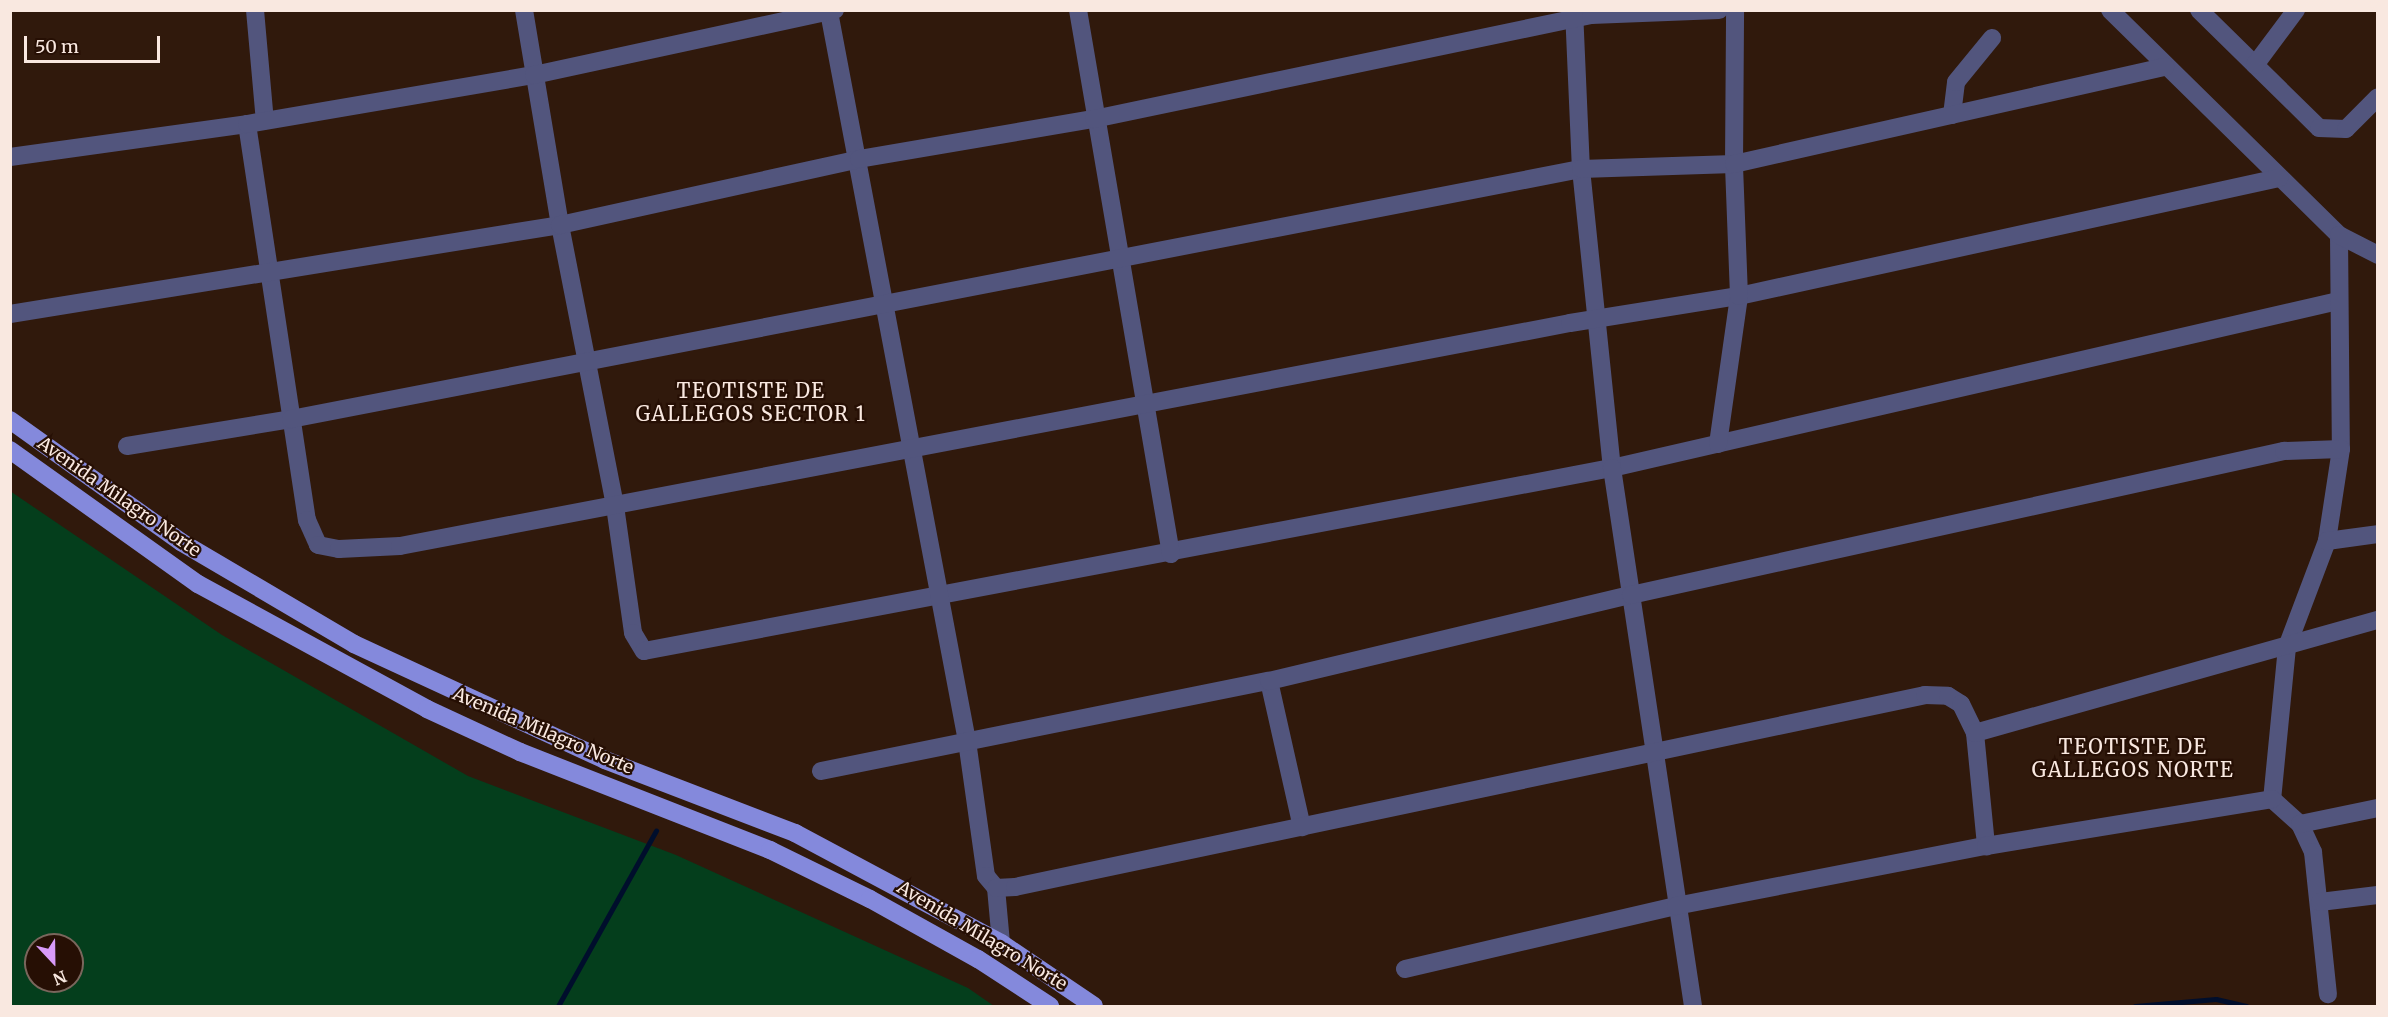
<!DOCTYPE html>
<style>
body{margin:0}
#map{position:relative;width:2388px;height:1017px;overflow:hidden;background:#30190c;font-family:Merriweather,serif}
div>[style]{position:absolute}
.green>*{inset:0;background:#043e1c}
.stream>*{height:5px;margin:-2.5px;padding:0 2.5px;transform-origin:2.5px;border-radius:2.5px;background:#000e2c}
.minor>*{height:18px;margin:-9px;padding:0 9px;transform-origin:9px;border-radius:9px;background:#52557d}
.major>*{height:18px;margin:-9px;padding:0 9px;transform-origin:9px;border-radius:9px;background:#8489dc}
span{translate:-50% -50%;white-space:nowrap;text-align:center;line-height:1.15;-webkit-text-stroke:4.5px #260f04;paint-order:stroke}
.street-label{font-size:18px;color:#f9e8e0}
.neighbourhood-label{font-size:20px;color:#f9e8e0;letter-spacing:1.5px}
.frame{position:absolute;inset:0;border:12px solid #f9e8e0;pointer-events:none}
.north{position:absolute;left:24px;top:933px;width:60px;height:60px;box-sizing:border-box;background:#260f04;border:2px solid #7a665c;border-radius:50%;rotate:158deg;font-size:16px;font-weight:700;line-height:24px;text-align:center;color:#f9e8e0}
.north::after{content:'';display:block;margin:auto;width:21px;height:27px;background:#d89af8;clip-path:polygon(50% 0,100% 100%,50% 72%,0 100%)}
.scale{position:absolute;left:24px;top:36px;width:136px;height:27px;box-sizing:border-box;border:3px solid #f9e8e0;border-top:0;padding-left:8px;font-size:18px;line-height:21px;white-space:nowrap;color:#f9e8e0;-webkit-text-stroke:4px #260f04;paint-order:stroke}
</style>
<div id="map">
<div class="green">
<div style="clip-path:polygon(evenodd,10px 491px,222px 635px,468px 776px,676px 855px,968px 988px,994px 1006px,11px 1006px,10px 491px,36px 945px,72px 945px,72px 981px,36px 981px,36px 945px)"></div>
</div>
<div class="stream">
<div style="left:558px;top:1006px;width:201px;rotate:-60.8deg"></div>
<div style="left:2135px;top:1006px;width:81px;rotate:-4.9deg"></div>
<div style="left:2216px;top:999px;width:31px;rotate:13deg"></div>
</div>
<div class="minor">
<div style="left:255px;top:10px;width:111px;rotate:84.9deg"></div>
<div style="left:524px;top:10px;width:218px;rotate:80.5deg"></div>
<div style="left:560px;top:225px;width:286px;rotate:78.9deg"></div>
<div style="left:615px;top:506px;width:128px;rotate:81.9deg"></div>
<div style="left:633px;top:633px;width:21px;rotate:59deg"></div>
<div style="left:644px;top:651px;width:985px;rotate:-10.71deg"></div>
<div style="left:1612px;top:468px;width:745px;rotate:-12.95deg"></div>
<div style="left:1078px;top:10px;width:552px;rotate:80.3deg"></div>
<div style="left:1574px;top:10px;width:159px;rotate:87.5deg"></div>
<div style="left:1581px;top:169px;width:301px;rotate:84.1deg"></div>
<div style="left:1612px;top:468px;width:544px;rotate:81.44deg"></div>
<div style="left:2110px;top:10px;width:321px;rotate:44.5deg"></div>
<div style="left:2339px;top:235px;width:214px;rotate:89.5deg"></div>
<div style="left:2341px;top:449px;width:93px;rotate:98.7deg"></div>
<div style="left:2327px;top:541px;width:113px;rotate:110.7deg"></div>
<div style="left:2287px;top:647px;width:153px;rotate:95.6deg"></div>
<div style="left:2199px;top:10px;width:168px;rotate:44.5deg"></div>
<div style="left:2319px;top:128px;width:27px;rotate:2deg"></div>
<div style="left:2346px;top:129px;width:45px;rotate:-45deg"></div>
<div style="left:829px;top:12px;width:742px;rotate:79.28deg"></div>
<div style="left:967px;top:741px;width:136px;rotate:82deg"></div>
<div style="left:986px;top:876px;width:16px;rotate:50deg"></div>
<div style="left:996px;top:888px;width:55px;rotate:84.8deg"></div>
<div style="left:2255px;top:65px;width:69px;rotate:-53.3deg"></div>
<div style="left:1952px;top:115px;width:33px;rotate:-83deg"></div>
<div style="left:1956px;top:82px;width:57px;rotate:-50.7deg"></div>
<div style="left:247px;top:124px;width:401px;rotate:81.4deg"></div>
<div style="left:307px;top:520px;width:27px;rotate:66deg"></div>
<div style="left:318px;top:545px;width:21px;rotate:11deg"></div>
<div style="left:339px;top:549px;width:61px;rotate:-2.8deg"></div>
<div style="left:400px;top:546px;width:1191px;rotate:-10.79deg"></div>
<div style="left:1570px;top:323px;width:171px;rotate:-9.1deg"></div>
<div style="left:1739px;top:296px;width:553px;rotate:-12.33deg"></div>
<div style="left:10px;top:157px;width:239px;rotate:-7.9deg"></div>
<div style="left:247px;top:124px;width:291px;rotate:-9.7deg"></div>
<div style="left:534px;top:75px;width:308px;rotate:-12.2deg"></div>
<div style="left:2339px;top:235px;width:44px;rotate:27.1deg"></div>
<div style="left:10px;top:314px;width:557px;rotate:-9.19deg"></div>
<div style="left:560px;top:225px;width:306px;rotate:-12.4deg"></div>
<div style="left:859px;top:159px;width:238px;rotate:-9.7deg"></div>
<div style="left:1094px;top:119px;width:508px;rotate:-11.82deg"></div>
<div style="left:1591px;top:15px;width:128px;rotate:-2.2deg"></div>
<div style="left:1718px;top:444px;width:149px;rotate:-81.9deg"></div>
<div style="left:1739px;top:296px;width:132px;rotate:-92.2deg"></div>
<div style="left:1734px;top:164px;width:154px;rotate:-89.6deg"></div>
<div style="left:127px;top:446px;width:166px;rotate:-9.3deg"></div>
<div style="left:291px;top:419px;width:1314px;rotate:-10.97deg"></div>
<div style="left:1581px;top:169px;width:153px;rotate:-1.9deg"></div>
<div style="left:1734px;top:164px;width:442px;rotate:-12.7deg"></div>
<div style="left:2327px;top:541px;width:51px;rotate:-7.8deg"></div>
<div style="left:1269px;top:681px;width:150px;rotate:77.3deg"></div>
<div style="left:1975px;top:733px;width:114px;rotate:84.4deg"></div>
<div style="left:821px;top:771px;width:457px;rotate:-11.4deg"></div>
<div style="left:1269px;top:681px;width:372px;rotate:-13.4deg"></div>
<div style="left:1631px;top:595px;width:669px;rotate:-12.44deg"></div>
<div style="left:2284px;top:451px;width:57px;rotate:-2deg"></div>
<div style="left:2272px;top:799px;width:38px;rotate:42deg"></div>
<div style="left:2300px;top:824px;width:31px;rotate:65deg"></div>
<div style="left:2313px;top:852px;width:143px;rotate:84deg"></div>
<div style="left:2300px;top:824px;width:80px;rotate:-11.6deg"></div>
<div style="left:996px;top:888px;width:19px;rotate:-3deg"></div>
<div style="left:1015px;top:887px;width:930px;rotate:-11.91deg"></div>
<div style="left:1925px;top:695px;width:23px;rotate:2deg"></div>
<div style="left:1948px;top:696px;width:15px;rotate:32deg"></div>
<div style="left:1961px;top:704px;width:32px;rotate:64deg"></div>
<div style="left:1975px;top:733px;width:419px;rotate:-15.7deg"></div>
<div style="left:2320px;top:902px;width:58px;rotate:-6.9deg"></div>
<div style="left:1405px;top:969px;width:278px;rotate:-13.1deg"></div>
<div style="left:1676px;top:906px;width:316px;rotate:-11deg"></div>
<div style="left:1986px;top:846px;width:290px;rotate:-9.3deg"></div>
</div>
<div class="major">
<div style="left:10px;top:420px;width:210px;rotate:35.5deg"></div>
<div style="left:181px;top:542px;width:201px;rotate:30.5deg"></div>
<div style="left:354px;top:644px;width:277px;rotate:24.8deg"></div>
<div style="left:605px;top:760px;width:204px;rotate:21deg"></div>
<div style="left:795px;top:833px;width:234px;rotate:28.1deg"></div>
<div style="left:1001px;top:943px;width:112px;rotate:34.1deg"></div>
<div style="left:10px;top:450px;width:231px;rotate:35.5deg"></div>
<div style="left:198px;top:584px;width:261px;rotate:28.6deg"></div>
<div style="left:427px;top:709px;width:102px;rotate:24.8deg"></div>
<div style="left:520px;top:752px;width:269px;rotate:21.4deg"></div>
<div style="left:770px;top:850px;width:111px;rotate:26.1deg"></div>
<div style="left:870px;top:899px;width:124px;rotate:29.1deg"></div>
<div style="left:978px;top:959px;width:86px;rotate:33.1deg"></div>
</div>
<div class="street-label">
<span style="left:119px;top:497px;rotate:35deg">Avenida Milagro Norte</span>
<span style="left:543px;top:731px;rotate:23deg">Avenida Milagro Norte</span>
<span style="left:982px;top:936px;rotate:31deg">Avenida Milagro Norte</span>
</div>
<div class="neighbourhood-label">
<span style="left:751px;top:402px">TEOTISTE DE<br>GALLEGOS SECTOR 1</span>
<span style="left:2133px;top:758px">TEOTISTE DE<br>GALLEGOS NORTE</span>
</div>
<div class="frame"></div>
<div class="north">N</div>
<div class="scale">50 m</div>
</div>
